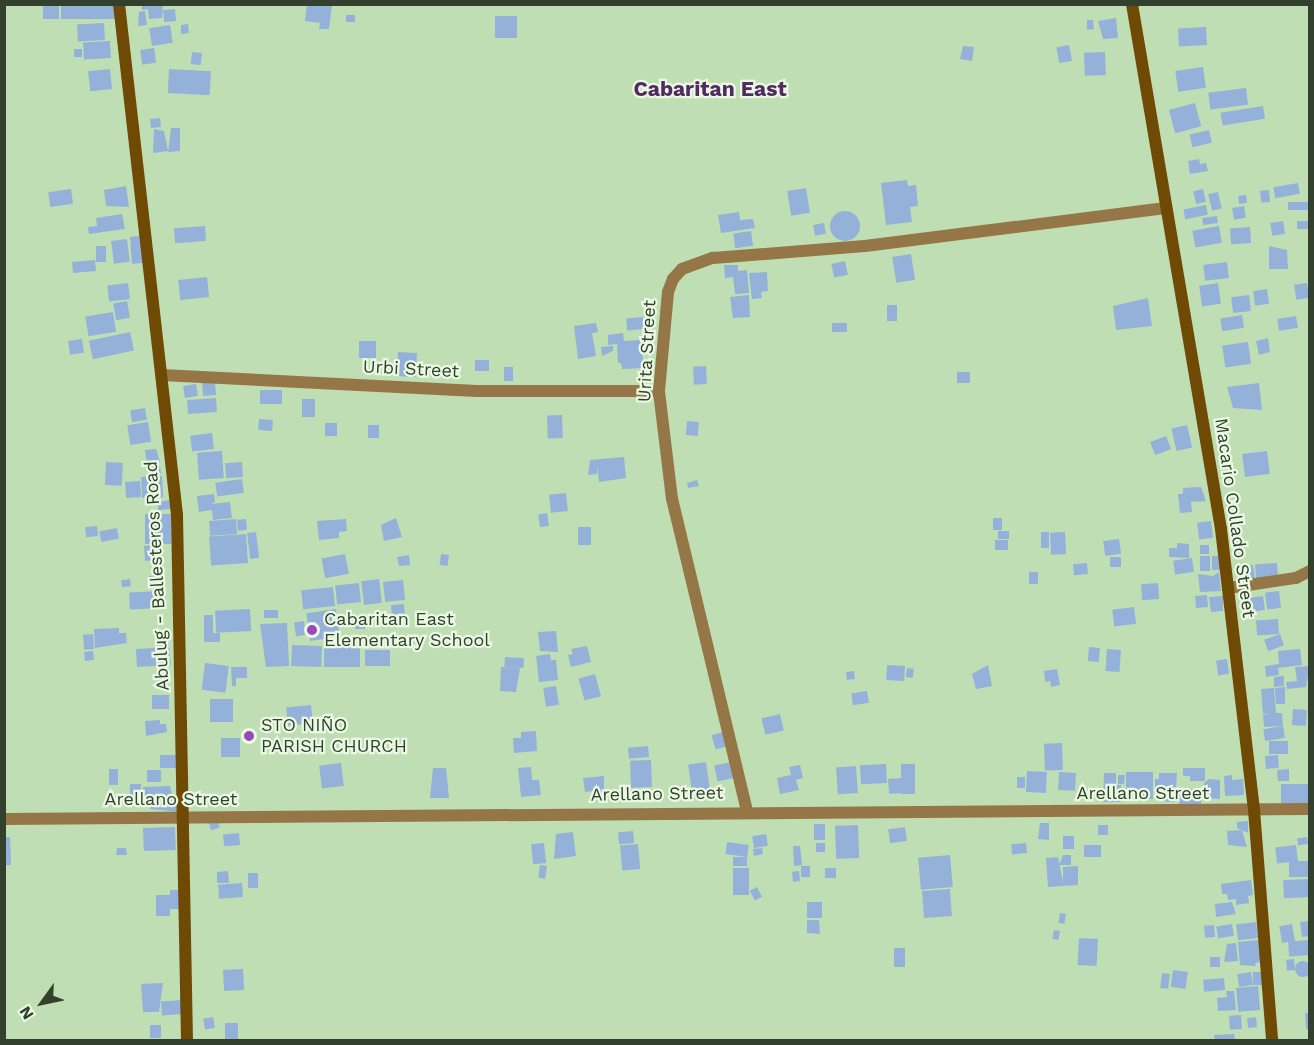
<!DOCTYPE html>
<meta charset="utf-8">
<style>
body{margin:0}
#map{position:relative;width:1314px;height:1045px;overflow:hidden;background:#c0deb3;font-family:"Work Sans",sans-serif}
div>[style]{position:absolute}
.building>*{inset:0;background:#94b1d9;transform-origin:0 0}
.round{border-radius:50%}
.street>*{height:12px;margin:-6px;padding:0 6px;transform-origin:6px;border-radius:6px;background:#957647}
.secondary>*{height:12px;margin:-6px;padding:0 6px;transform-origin:6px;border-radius:6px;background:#6f4a05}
.dots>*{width:16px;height:16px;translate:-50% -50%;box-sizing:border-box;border:3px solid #eaf9e4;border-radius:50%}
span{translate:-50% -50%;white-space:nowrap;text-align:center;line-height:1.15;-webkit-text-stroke:4.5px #eaf9e4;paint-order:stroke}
.street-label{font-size:18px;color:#34402e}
.poi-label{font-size:18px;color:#34402e}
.left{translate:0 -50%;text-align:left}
.quarter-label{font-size:21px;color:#522a61;font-weight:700}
.frame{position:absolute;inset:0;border:6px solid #34402e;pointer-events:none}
.north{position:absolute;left:12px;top:973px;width:60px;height:60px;-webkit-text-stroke:4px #eaf9e4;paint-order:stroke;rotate:237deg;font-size:16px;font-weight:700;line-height:24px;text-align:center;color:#34402e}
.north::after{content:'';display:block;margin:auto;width:21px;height:27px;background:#34402e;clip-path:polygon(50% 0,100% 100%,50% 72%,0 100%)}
</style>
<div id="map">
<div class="building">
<div style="left:43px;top:4px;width:16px;height:15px"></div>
<div style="left:61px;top:4px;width:55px;height:15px"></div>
<div style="clip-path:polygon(142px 4px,163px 4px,162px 18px,149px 19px,148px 9px,142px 10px)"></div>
<div style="clip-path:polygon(307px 4px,332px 4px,329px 29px,319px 29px,320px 23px,305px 21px)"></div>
<div style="left:175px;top:9px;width:12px;height:12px;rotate:85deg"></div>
<div style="clip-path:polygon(145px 11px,147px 25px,138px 26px,139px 12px)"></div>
<div style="left:346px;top:15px;width:9px;height:7px"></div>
<div style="left:517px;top:16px;width:22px;height:22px;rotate:90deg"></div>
<div style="clip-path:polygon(1116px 18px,1118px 38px,1103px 39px,1098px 21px)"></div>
<div style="clip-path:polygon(1087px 20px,1093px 20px,1094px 29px,1087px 30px)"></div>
<div style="left:104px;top:23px;width:17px;height:27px;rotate:87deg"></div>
<div style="clip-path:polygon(188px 24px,189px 33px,181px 34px,181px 25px)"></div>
<div style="left:170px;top:25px;width:18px;height:21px;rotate:81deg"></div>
<div style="left:1206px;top:27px;width:18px;height:28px;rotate:87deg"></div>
<div style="left:110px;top:41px;width:17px;height:27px;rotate:87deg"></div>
<div style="left:1069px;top:45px;width:16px;height:13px;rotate:79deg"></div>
<div style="clip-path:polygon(963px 46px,974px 47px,972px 61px,960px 59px)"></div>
<div style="left:154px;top:48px;width:15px;height:14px;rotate:82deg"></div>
<div style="left:74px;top:49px;width:8px;height:8px"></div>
<div style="left:192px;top:52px;width:10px;height:12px;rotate:6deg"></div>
<div style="left:1105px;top:52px;width:23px;height:21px;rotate:88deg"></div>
<div style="left:1203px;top:67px;width:21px;height:28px;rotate:82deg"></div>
<div style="left:110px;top:69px;width:20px;height:22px;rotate:84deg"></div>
<div style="left:169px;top:69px;width:42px;height:24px;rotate:3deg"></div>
<div style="left:1246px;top:88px;width:17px;height:38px;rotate:83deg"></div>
<div style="left:1195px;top:103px;width:24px;height:27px;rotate:75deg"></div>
<div style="left:1263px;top:106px;width:13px;height:43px;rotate:81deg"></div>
<div style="left:160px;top:118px;width:9px;height:10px;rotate:84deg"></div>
<div style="clip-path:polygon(171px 128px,180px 128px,180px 151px,168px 152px)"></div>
<div style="clip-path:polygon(154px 129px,164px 131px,168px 151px,153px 153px)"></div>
<div style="left:1209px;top:130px;width:13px;height:20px;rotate:77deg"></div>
<div style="clip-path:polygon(1199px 159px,1200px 164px,1206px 163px,1208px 171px,1190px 174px,1188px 161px)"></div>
<div style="clip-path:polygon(907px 180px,908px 186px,916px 185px,918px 206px,910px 207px,912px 222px,886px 225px,881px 183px)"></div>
<div style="left:1298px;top:183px;width:11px;height:25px;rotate:80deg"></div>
<div style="clip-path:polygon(126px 186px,129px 207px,106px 206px,104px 190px)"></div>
<div style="left:806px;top:188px;width:25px;height:19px;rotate:81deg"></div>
<div style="left:71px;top:189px;width:15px;height:23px;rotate:82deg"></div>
<div style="left:1203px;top:189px;width:13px;height:10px;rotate:77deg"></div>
<div style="left:1269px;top:190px;width:12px;height:9px;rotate:85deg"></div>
<div style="left:1218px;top:192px;width:17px;height:10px;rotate:77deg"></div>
<div style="left:1246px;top:195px;width:8px;height:8px;rotate:83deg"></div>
<div style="left:1310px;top:202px;width:8px;height:22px;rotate:90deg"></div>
<div style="left:1206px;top:205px;width:10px;height:23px;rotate:79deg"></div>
<div style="left:1244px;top:206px;width:12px;height:12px;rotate:81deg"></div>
<div class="round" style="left:830px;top:211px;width:30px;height:30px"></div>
<div style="clip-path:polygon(739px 212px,740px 220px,753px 219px,755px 228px,721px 233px,718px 215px)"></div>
<div style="clip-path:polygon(122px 214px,125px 229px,89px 234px,88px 227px,97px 226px,96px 218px)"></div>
<div style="left:1217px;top:216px;width:7px;height:15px;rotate:82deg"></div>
<div style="left:1283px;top:221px;width:13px;height:13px;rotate:81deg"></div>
<div style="left:1310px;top:221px;width:8px;height:13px;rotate:90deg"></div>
<div style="left:824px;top:223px;width:11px;height:11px;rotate:80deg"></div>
<div style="left:205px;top:226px;width:15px;height:31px;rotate:86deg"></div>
<div style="left:1219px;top:226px;width:17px;height:27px;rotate:80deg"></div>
<div style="left:1250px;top:227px;width:16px;height:20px;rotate:86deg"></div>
<div style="left:751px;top:231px;width:15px;height:18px;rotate:82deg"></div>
<div style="left:141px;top:236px;width:27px;height:11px;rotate:86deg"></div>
<div style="left:127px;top:239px;width:23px;height:16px;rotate:83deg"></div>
<div style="left:96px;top:246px;width:10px;height:16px"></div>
<div style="clip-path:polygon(1269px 246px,1287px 250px,1288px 269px,1269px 269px)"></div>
<div style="left:911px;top:254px;width:26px;height:19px;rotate:81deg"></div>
<div style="left:95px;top:260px;width:11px;height:23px;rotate:85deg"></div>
<div style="left:845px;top:261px;width:14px;height:14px;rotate:78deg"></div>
<div style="left:1227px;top:262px;width:16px;height:24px;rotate:83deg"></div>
<div style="clip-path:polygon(724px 265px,738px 265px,738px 271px,747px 270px,749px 293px,735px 294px,733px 277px,725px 278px)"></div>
<div style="clip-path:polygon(767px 272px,768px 291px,761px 292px,762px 298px,752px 299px,749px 273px)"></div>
<div style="left:207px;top:277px;width:20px;height:29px;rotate:84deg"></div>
<div style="left:128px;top:283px;width:16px;height:21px;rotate:83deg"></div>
<div style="left:1218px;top:283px;width:21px;height:19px;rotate:82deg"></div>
<div style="left:1307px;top:283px;width:15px;height:13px;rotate:82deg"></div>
<div style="left:1267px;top:289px;width:15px;height:14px;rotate:82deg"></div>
<div style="clip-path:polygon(749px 295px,750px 317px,733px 318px,730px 297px)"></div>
<div style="left:1249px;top:295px;width:16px;height:18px;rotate:83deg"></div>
<div style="clip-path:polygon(1148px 298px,1152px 326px,1116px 330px,1113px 306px)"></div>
<div style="left:127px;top:301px;width:17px;height:14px;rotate:80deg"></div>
<div style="left:887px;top:305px;width:10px;height:16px"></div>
<div style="left:113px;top:312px;width:20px;height:28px;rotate:81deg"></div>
<div style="left:1242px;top:315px;width:13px;height:22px;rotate:81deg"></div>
<div style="left:1296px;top:316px;width:12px;height:19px;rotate:81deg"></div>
<div style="left:643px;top:317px;width:12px;height:17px;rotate:85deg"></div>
<div style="clip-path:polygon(596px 323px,598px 332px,592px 333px,596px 356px,578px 359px,574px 326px)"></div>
<div style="left:832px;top:323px;width:15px;height:9px"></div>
<div style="left:130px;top:332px;width:19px;height:42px;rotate:78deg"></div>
<div style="clip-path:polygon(623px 333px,624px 341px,642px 340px,643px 368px,622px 369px,621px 363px,618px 363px,617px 344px,608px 345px,608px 335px)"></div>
<div style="clip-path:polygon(1268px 338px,1270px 352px,1259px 355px,1256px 341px)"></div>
<div style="left:82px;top:339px;width:14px;height:14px;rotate:82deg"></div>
<div style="left:359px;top:341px;width:17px;height:17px"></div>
<div style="left:1248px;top:342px;width:22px;height:26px;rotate:82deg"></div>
<div style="clip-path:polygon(613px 346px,613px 351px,602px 356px,601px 347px)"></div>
<div style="left:398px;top:352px;width:19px;height:24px;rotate:3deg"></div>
<div style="left:475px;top:360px;width:14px;height:11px"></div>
<div style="left:706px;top:366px;width:18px;height:13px;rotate:87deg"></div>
<div style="left:504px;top:367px;width:9px;height:14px"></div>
<div style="left:957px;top:372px;width:13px;height:11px"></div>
<div style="clip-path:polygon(202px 381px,215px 382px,216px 395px,203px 396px)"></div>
<div style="clip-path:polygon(1259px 383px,1262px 410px,1233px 408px,1227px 387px)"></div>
<div style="left:196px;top:384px;width:12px;height:13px;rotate:81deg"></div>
<div style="left:260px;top:390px;width:22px;height:14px"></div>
<div style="left:216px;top:398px;width:14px;height:29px;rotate:86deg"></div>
<div style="left:302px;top:399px;width:13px;height:18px"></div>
<div style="left:145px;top:408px;width:12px;height:15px;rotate:81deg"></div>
<div style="left:562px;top:415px;width:23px;height:15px;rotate:88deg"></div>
<div style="left:259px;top:419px;width:14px;height:11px;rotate:4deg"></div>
<div style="left:687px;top:421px;width:12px;height:14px;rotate:5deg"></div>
<div style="left:148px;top:422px;width:20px;height:21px;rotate:81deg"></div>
<div style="left:325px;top:423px;width:12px;height:13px"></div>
<div style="left:379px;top:425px;width:13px;height:11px;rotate:90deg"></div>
<div style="left:1187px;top:425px;width:23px;height:16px;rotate:77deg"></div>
<div style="left:212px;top:433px;width:16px;height:22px;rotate:83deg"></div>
<div style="left:1166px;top:436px;width:14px;height:17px;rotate:69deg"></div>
<div style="clip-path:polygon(156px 449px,160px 462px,147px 464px,145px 450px)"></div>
<div style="left:222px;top:451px;width:27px;height:25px;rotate:86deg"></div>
<div style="left:1267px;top:451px;width:23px;height:25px;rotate:83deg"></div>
<div style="clip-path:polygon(624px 457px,626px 478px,599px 482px,597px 465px,597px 474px,588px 475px,590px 460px)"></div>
<div style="left:106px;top:462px;width:17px;height:23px;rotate:3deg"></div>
<div style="left:242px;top:462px;width:15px;height:17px;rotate:86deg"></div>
<div style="left:160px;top:465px;width:9px;height:12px;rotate:84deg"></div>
<div style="left:162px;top:476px;width:21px;height:21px;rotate:87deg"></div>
<div style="left:242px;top:479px;width:14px;height:27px;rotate:82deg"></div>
<div style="clip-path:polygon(697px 480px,699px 486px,688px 488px,687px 483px)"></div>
<div style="left:140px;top:481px;width:16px;height:15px;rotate:86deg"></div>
<div style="clip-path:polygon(1201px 487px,1206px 501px,1191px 502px,1192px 512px,1180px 513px,1178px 494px,1183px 494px,1183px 488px)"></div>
<div style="left:566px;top:493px;width:18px;height:17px;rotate:84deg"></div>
<div style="clip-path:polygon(214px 494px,215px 502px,211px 504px,230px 502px,232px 518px,213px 520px,212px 510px,199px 512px,197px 496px)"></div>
<div style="clip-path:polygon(171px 500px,171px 509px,158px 510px,158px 502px)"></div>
<div style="left:547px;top:513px;width:13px;height:9px;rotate:81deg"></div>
<div style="left:145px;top:514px;width:26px;height:30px"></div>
<div style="clip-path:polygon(396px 518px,402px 537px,384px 541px,381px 525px)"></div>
<div style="left:993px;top:518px;width:9px;height:12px"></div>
<div style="left:236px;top:519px;width:15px;height:27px;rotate:86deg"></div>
<div style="left:246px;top:519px;width:11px;height:9px;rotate:85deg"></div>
<div style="clip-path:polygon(346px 519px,347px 531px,339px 532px,339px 538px,319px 540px,317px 521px)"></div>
<div style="left:1211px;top:521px;width:17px;height:14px;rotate:83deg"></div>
<div style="left:97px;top:526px;width:10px;height:12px;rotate:84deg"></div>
<div style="left:578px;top:527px;width:13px;height:18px"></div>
<div style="left:117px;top:528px;width:11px;height:18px;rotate:80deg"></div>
<div style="left:998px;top:531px;width:11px;height:8px"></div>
<div style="left:256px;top:532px;width:26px;height:9px;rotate:83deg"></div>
<div style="left:1041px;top:532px;width:8px;height:16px"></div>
<div style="left:1065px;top:532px;width:22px;height:15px;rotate:87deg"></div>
<div style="left:246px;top:534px;width:29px;height:37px;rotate:86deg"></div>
<div style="left:1119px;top:539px;width:15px;height:16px;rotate:82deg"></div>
<div style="left:995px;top:540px;width:13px;height:10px"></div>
<div style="clip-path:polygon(1177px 543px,1189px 544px,1189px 558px,1169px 557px,1169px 548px,1177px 548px)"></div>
<div style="left:159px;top:545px;width:15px;height:15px;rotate:86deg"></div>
<div style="left:1209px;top:545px;width:9px;height:9px;rotate:90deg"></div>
<div style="left:345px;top:554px;width:20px;height:24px;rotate:79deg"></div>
<div style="left:441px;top:554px;width:8px;height:11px;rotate:7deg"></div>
<div style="clip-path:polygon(409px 555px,410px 565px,399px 566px,397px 557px)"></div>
<div style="left:1200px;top:556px;width:10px;height:15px"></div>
<div style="left:1212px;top:556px;width:8px;height:14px"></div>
<div style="left:1110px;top:557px;width:11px;height:10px"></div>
<div style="left:1192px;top:558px;width:14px;height:19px;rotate:82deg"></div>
<div style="left:1087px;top:563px;width:11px;height:14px;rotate:85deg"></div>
<div style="left:1277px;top:563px;width:15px;height:22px;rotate:86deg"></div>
<div style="left:1253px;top:565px;width:15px;height:9px;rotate:82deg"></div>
<div style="left:1029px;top:572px;width:9px;height:12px"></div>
<div style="clip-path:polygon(1219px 572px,1221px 591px,1200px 592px,1198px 574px,1213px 576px)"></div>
<div style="left:149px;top:576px;width:13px;height:12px"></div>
<div style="left:130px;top:579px;width:7px;height:9px;rotate:82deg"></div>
<div style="left:379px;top:579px;width:24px;height:18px;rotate:83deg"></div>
<div style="left:403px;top:580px;width:20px;height:20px;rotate:84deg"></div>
<div style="left:359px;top:583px;width:19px;height:24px;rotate:84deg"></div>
<div style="left:1158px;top:583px;width:16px;height:17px;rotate:86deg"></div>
<div style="left:333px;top:587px;width:19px;height:32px;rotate:84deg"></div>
<div style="left:160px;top:591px;width:17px;height:31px;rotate:87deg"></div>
<div style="left:1279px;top:591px;width:17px;height:14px;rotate:83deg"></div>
<div style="left:1207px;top:595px;width:12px;height:12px;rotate:85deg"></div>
<div style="clip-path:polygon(1223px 596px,1223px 611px,1211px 612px,1209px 597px)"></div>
<div style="left:1263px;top:596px;width:14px;height:15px;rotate:82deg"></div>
<div style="left:404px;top:604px;width:13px;height:13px;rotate:86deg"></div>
<div style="left:1134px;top:607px;width:17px;height:22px;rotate:83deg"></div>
<div style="left:250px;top:609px;width:22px;height:35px;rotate:87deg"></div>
<div style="left:336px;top:609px;width:28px;height:30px;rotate:82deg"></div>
<div style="left:264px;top:610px;width:14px;height:8px"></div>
<div style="clip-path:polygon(204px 615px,213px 615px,213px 633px,220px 633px,220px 642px,204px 642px)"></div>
<div style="left:355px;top:619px;width:10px;height:10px"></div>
<div style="left:1278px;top:619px;width:15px;height:22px;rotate:86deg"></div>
<div style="left:304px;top:621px;width:14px;height:10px;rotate:82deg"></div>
<div style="clip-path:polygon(287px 623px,289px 666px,266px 667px,260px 624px)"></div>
<div style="clip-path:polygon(119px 628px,119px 633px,126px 633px,127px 643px,95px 648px,94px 629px)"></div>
<div style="clip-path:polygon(556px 631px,558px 652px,540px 651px,538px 632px)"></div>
<div style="left:93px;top:634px;width:15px;height:10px;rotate:86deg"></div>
<div style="left:1280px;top:634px;width:12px;height:17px;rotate:70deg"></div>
<div style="left:169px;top:643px;width:13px;height:13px;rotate:86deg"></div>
<div style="left:292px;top:645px;width:30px;height:21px;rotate:2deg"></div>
<div style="left:324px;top:645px;width:36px;height:22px"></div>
<div style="clip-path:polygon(587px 646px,591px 662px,571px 667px,568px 655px,573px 654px,571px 649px)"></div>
<div style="left:1089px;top:647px;width:11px;height:14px;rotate:5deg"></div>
<div style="clip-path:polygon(155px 648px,156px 659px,170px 658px,171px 665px,137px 667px,136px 649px)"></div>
<div style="left:1107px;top:649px;width:14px;height:22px;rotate:4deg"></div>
<div style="clip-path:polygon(1300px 649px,1302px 665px,1278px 668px,1279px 675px,1266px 677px,1265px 666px,1279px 664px,1278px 651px)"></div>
<div style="left:365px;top:650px;width:25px;height:16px"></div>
<div style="left:93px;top:651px;width:9px;height:9px;rotate:84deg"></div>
<div style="clip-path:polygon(550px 654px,551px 660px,556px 660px,558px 680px,539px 682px,536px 656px)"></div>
<div style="left:505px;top:657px;width:19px;height:10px;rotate:3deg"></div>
<div style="left:1227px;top:659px;width:15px;height:11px;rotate:82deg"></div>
<div style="left:205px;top:663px;width:24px;height:27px;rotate:7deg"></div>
<div style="left:887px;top:665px;width:18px;height:15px;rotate:3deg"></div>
<div style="clip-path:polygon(988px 665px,992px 686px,976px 689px,972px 674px)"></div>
<div style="clip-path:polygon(1310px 666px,1306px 687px,1287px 689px,1286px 682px,1297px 681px,1295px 667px)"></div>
<div style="clip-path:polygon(231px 667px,247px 667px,247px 678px,236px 678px,236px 686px,232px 686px)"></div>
<div style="clip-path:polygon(501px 667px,520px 668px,516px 692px,500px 691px)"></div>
<div style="left:907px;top:668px;width:7px;height:9px;rotate:8deg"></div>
<div style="clip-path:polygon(1057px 669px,1060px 685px,1051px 687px,1050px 681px,1045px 682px,1044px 671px)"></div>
<div style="left:854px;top:671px;width:8px;height:8px;rotate:83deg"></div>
<div style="left:595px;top:674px;width:23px;height:17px;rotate:75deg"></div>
<div style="clip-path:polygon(1284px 676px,1284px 686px,1274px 687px,1274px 677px)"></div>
<div style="left:556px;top:686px;width:19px;height:13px;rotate:81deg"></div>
<div style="clip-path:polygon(1285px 687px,1285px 704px,1276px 704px,1275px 688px)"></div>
<div style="clip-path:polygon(1274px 688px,1276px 713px,1282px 713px,1283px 726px,1264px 727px,1263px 715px,1271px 713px,1263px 714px,1261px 689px)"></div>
<div style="left:867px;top:691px;width:12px;height:16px;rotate:81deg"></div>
<div style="left:169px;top:695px;width:14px;height:17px;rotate:90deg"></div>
<div style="left:210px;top:699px;width:23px;height:23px"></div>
<div style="left:311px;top:705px;width:18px;height:25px;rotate:84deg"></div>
<div style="left:1293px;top:709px;width:14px;height:16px;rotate:4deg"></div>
<div style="left:780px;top:714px;width:17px;height:19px;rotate:77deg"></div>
<div style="clip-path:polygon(160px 720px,160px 724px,166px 724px,167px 732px,146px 736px,145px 721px)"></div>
<div style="left:1283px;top:726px;width:12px;height:20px;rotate:81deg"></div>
<div style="clip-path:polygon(536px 731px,537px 751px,514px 753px,513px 738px,521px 738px,521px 732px)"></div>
<div style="left:726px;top:731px;width:15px;height:15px;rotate:74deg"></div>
<div style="left:221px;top:738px;width:19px;height:19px"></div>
<div style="left:1269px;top:741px;width:19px;height:13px"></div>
<div style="left:1062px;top:743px;width:27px;height:18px;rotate:88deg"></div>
<div style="left:648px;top:746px;width:11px;height:20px;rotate:85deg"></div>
<div style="left:160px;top:755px;width:16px;height:13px"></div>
<div style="left:1278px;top:755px;width:13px;height:13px;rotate:86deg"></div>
<div style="left:651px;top:760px;width:27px;height:21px;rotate:88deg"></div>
<div style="left:706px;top:762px;width:28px;height:18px;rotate:82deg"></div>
<div style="left:732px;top:762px;width:16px;height:18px;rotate:79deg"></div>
<div style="left:341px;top:763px;width:23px;height:22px;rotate:83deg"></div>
<div style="left:886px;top:764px;width:19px;height:26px;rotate:87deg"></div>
<div style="left:901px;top:764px;width:14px;height:30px"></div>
<div style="clip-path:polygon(800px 765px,803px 778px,796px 780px,799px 790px,780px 794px,777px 778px,791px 775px,789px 767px)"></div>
<div style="left:856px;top:766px;width:27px;height:20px;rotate:86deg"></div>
<div style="clip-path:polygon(531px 767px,532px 780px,539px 780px,541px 795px,521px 797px,518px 768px)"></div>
<div style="clip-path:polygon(433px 768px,446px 768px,449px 798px,430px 798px)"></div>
<div style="clip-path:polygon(1183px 768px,1205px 768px,1205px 781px,1190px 781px,1190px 776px,1183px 776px)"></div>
<div style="left:109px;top:769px;width:9px;height:16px"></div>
<div style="clip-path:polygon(1289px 769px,1289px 781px,1278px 781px,1277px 770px)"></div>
<div style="left:147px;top:770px;width:14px;height:12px"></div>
<div style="left:1027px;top:771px;width:20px;height:21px;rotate:3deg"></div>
<div style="left:1059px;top:772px;width:17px;height:18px;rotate:3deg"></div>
<div style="left:1126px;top:772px;width:27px;height:27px"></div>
<div style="clip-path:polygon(1104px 773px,1116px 773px,1116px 785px,1121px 785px,1121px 802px,1103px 802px)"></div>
<div style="clip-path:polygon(1159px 773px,1177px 773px,1175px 802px,1159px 801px,1159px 793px,1155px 793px,1155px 779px,1159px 779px)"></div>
<div style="clip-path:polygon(1118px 775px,1125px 775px,1124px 784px,1118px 784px)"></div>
<div style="clip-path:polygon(1232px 775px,1232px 780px,1243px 779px,1244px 795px,1225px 796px,1224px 776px)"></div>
<div style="clip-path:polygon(604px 776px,604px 798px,594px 799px,593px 791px,585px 792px,583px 778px)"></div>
<div style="left:1017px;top:777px;width:8px;height:11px"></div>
<div style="left:901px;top:778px;width:15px;height:13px;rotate:86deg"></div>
<div style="clip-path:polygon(1209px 779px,1220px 780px,1220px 799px,1203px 798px,1204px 783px)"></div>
<div style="left:130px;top:784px;width:11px;height:14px"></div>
<div style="left:1281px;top:784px;width:29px;height:20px"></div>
<div style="clip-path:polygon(170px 786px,173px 799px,180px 799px,180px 812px,150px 809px,150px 801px,143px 801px,143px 787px)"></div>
<div style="left:1179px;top:789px;width:22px;height:16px"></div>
<div style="left:217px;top:819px;width:9px;height:9px;rotate:72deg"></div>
<div style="clip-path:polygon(1248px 821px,1248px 833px,1237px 828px,1237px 822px)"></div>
<div style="clip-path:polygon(1040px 823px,1049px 823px,1049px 840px,1038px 839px)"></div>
<div style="left:814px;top:824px;width:11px;height:16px"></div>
<div style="left:858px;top:825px;width:33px;height:23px;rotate:88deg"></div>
<div style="left:1098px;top:825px;width:10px;height:10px"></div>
<div style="left:175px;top:827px;width:23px;height:32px;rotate:88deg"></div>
<div style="left:905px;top:827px;width:14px;height:17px;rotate:82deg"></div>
<div style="clip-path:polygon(1242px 830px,1247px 847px,1228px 845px,1227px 831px)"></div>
<div style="left:633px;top:831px;width:12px;height:15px;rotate:85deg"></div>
<div style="clip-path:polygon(573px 832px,576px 856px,554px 859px,556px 834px)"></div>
<div style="left:239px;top:833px;width:12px;height:16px;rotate:85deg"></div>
<div style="left:766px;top:834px;width:12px;height:14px;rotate:81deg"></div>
<div style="left:1063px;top:836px;width:11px;height:13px"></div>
<div style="clip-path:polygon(4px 837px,10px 837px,11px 865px,4px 865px)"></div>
<div style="left:1307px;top:837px;width:7px;height:10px;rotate:82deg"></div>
<div style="left:727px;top:842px;width:22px;height:12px;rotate:8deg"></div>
<div style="left:544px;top:843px;width:20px;height:13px;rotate:84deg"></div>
<div style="left:816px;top:843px;width:9px;height:9px"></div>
<div style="left:1026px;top:843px;width:10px;height:15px;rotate:84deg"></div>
<div style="left:638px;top:844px;width:25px;height:18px;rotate:85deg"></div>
<div style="left:1084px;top:845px;width:17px;height:12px"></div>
<div style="left:1296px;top:845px;width:16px;height:21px;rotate:83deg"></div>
<div style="clip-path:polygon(793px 846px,800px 846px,802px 865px,794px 866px)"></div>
<div style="clip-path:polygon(117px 848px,126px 848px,127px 855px,116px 855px)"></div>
<div style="clip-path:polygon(762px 848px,763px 854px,754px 856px,753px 849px)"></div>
<div style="left:950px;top:855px;width:32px;height:32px;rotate:85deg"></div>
<div style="clip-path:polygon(1063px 855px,1071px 855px,1071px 865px,1059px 865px)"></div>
<div style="left:733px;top:857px;width:14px;height:9px"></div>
<div style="clip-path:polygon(1058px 857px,1063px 882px,1063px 867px,1078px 866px,1078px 885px,1048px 887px,1046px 858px)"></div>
<div style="left:1310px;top:861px;width:16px;height:21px;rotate:90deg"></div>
<div style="left:540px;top:865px;width:7px;height:13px;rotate:8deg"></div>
<div style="left:801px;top:866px;width:9px;height:11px"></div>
<div style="left:733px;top:868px;width:16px;height:27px"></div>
<div style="left:825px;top:868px;width:11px;height:10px"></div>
<div style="clip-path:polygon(228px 871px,229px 883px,217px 883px,217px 872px)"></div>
<div style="left:799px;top:871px;width:10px;height:7px;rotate:84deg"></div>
<div style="left:248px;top:873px;width:10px;height:15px"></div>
<div style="left:1309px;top:879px;width:18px;height:26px;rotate:87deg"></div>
<div style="clip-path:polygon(1251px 880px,1253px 895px,1248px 896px,1249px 903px,1236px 905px,1236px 899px,1228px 900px,1227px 894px,1222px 894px,1221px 884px)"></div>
<div style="left:242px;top:883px;width:14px;height:24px;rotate:86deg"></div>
<div style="left:757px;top:887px;width:11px;height:8px;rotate:63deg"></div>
<div style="left:950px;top:889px;width:27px;height:28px;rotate:86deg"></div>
<div style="clip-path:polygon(170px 890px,180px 890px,180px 909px,170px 909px,170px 916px,156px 916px,156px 895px,170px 895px)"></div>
<div style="left:807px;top:902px;width:15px;height:16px"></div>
<div style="clip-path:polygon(1232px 902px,1236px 914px,1216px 917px,1215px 904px)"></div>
<div style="left:1060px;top:913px;width:6px;height:10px;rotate:9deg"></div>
<div style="clip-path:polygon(807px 920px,819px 920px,820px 934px,807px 933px)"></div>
<div style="clip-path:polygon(1310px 921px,1310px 936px,1302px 937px,1300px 922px)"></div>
<div style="left:1256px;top:922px;width:16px;height:20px;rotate:83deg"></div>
<div style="left:1232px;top:924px;width:12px;height:16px;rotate:81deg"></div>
<div style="left:1292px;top:924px;width:17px;height:13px;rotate:80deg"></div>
<div style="left:1214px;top:925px;width:12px;height:10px;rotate:85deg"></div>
<div style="left:1054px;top:930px;width:6px;height:9px;rotate:9deg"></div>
<div style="left:1079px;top:938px;width:19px;height:27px;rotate:3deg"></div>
<div style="clip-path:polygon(1259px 940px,1261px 962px,1255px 963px,1256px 966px,1240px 965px,1238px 942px)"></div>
<div style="left:1309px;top:940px;width:15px;height:21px;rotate:86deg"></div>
<div style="clip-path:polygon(1236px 943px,1238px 961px,1224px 962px,1227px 944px)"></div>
<div style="left:894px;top:948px;width:11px;height:19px"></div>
<div style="left:1210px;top:957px;width:10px;height:10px"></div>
<div style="left:1294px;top:959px;width:11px;height:8px;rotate:85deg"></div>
<div class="round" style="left:1295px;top:961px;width:16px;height:16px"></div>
<div style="left:243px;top:969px;width:21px;height:20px;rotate:87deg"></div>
<div style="left:1173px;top:970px;width:15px;height:17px;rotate:8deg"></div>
<div style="left:1251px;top:972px;width:13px;height:14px;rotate:81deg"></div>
<div style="left:1253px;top:972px;width:13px;height:13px"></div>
<div style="left:1162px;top:973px;width:8px;height:15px;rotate:7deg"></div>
<div style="left:1224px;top:978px;width:12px;height:21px;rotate:85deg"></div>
<div style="clip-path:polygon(163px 983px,159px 1012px,143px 1012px,141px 984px)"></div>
<div style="left:1258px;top:986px;width:24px;height:22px;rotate:85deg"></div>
<div style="clip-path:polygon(1226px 991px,1234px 991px,1236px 1010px,1218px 1011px,1217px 998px,1227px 997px)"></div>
<div style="left:182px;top:1000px;width:14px;height:21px;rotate:86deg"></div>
<div style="clip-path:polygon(1305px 1013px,1310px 1013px,1310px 1029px,1306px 1029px)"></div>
<div style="left:1241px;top:1015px;width:14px;height:12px;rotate:86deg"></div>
<div style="left:213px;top:1017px;width:11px;height:10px;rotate:80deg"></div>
<div style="left:1256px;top:1017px;width:10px;height:9px;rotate:84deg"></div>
<div style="left:225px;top:1023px;width:13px;height:17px"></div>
<div style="left:150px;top:1025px;width:11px;height:13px"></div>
<div style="clip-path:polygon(1234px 1034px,1235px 1040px,1215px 1040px,1214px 1035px)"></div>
</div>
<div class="street">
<div style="left:162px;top:375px;width:315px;rotate:2.9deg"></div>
<div style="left:477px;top:391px;width:182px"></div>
<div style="left:1228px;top:588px;width:69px;rotate:-8.4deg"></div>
<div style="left:1296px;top:578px;width:16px;rotate:-27deg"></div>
<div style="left:747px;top:811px;width:321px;rotate:-103.5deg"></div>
<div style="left:672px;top:499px;width:109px;rotate:-96.9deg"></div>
<div style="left:659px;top:391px;width:99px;rotate:-84.8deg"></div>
<div style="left:668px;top:292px;width:14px;rotate:-69deg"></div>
<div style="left:673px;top:279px;width:13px;rotate:-48deg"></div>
<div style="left:682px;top:269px;width:33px;rotate:-20deg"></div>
<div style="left:713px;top:258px;width:152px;rotate:-4.5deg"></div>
<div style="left:865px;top:246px;width:303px;rotate:-7.2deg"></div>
<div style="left:4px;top:819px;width:1306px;rotate:-0.44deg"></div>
</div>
<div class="secondary">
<div style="left:119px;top:4px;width:514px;rotate:83.52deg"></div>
<div style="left:177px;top:515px;width:525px;rotate:88.91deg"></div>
<div style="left:1132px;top:4px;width:532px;rotate:80.38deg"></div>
<div style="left:1221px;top:529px;width:283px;rotate:83.3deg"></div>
<div style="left:1254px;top:810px;width:231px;rotate:85.5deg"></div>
</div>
<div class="dots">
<div style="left:312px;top:630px;background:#9b49b8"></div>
<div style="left:249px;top:736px;background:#9b49b8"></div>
</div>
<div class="street-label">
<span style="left:647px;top:351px;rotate:-87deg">Urita Street</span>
<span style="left:411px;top:369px;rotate:3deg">Urbi Street</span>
<span style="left:1235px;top:518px;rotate:82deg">Macario Collado Street</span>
<span style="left:157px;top:576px;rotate:-93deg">Abulug - Ballesteros Road</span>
<span style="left:1143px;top:793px">Arellano Street</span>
<span style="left:657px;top:794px;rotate:-1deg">Arellano Street</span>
<span style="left:171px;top:799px">Arellano Street</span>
</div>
<div class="poi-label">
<span class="left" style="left:324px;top:630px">Cabaritan East<br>Elementary School</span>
<span class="left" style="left:261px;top:736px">STO NIÑO<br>PARISH CHURCH</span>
</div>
<div class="quarter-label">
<span style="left:710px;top:89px">Cabaritan East</span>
</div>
<div class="frame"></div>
<div class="north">N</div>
</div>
